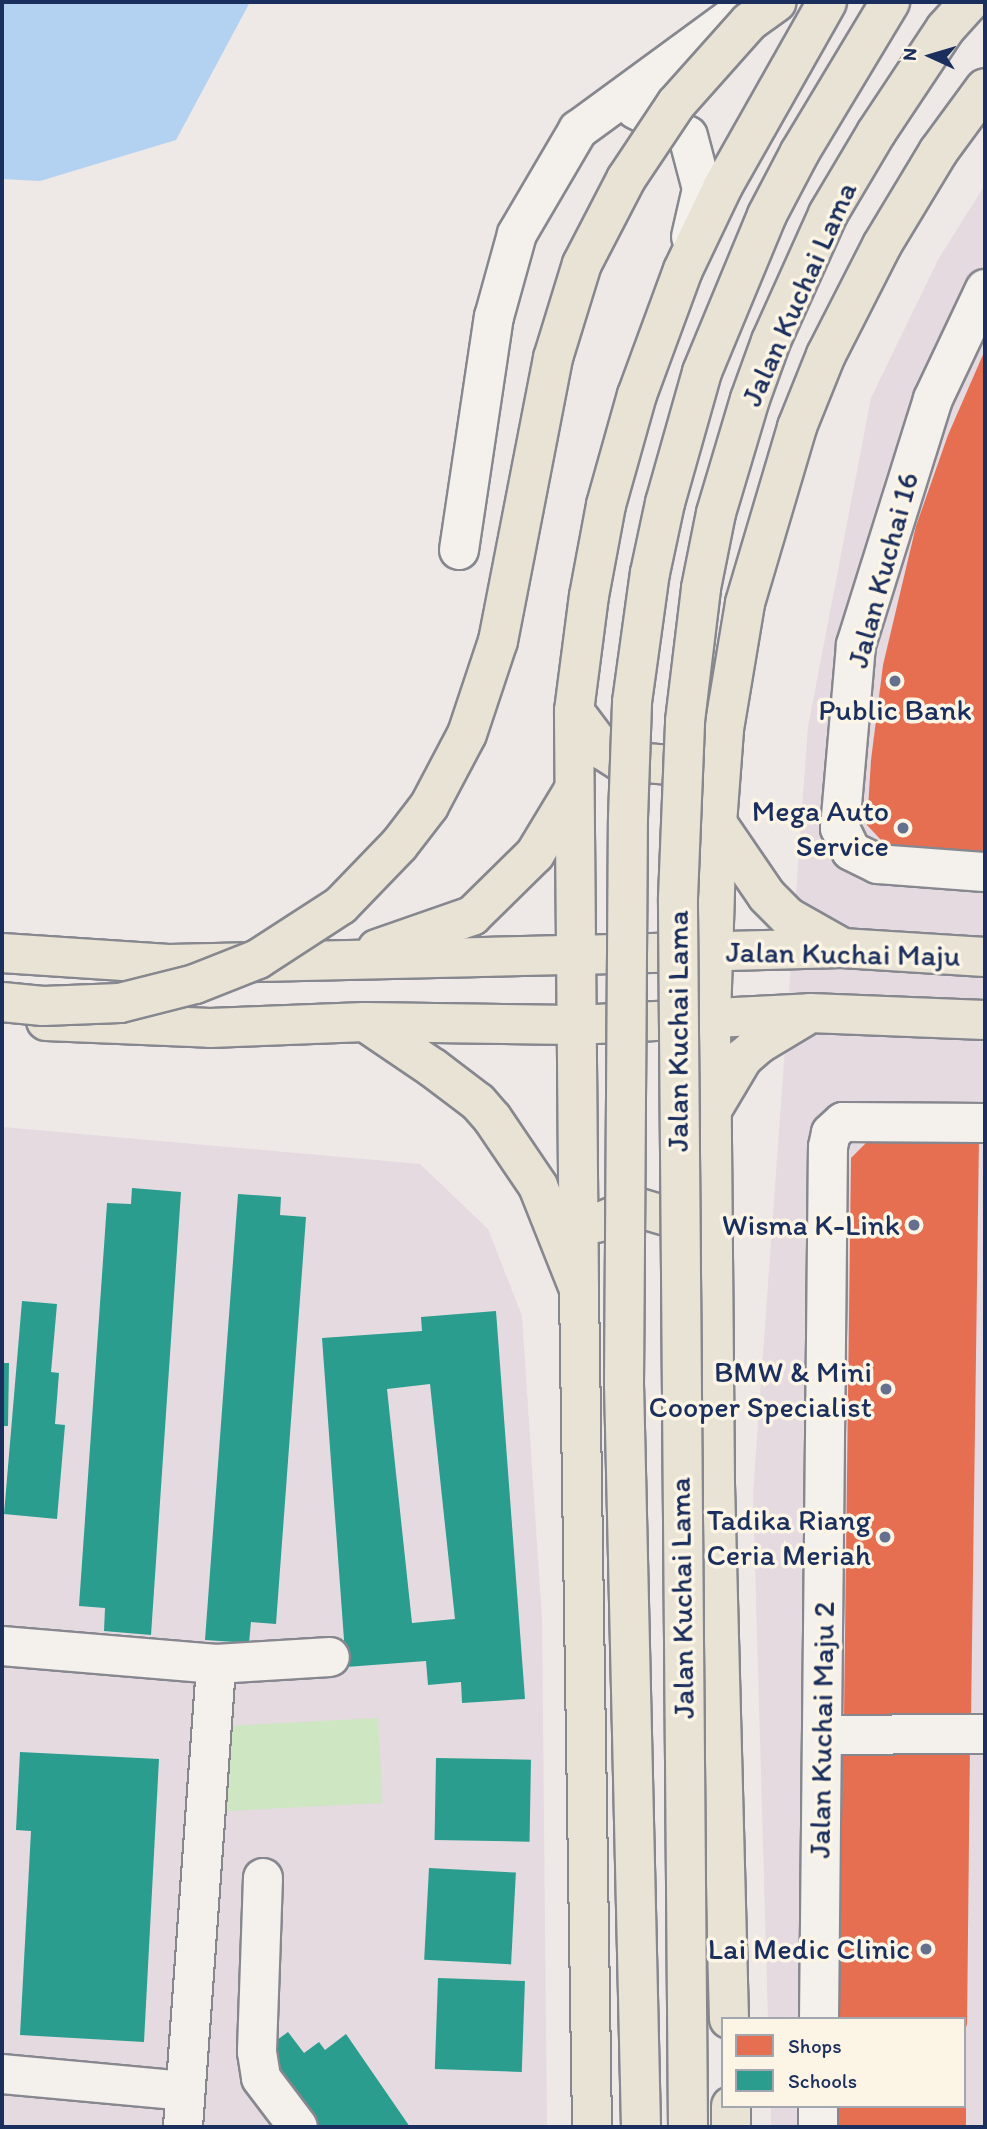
<!DOCTYPE html>
<style>
body{margin:0}
#map{position:relative;width:987px;height:2129px;overflow:hidden;background:#eee8e6;font-family:Itim,sans-serif}
div>[style]{position:absolute}
.built>*{inset:0;background:#e4dae0}
.green>*{inset:0;background:#cee6c2;transform-origin:0 0}
.water>*{inset:0;background:#b3d1f0}
.shops>*{inset:0;background:#e76f51;transform-origin:0 0}
.schools>*{inset:0;background:#2a9d8f;transform-origin:0 0}
.roads{filter:drop-shadow(2px 0 #86878f) drop-shadow(-2px 0 #86878f) drop-shadow(0 2px #86878f) drop-shadow(0 -2px #86878f)}
.minor>*{height:38px;margin:-19px;padding:0 19px;transform-origin:19px;border-radius:19px;background:#f4f0eb}
.major>*{height:38px;margin:-19px;padding:0 19px;transform-origin:19px;border-radius:19px;background:#e9e3d5}
.highway>*{height:38px;margin:-19px;padding:0 19px;transform-origin:19px;border-radius:19px;background:#e9e3d5}
.bridges{filter:drop-shadow(2px 0 #86878f) drop-shadow(-2px 0 #86878f) drop-shadow(0 2px #86878f) drop-shadow(0 -2px #86878f)}
.major-bridge>*{height:38px;margin:-19px;padding:0 19px;transform-origin:19px;border-radius:19px;background:#e9e3d5}
.highway-bridge>*{height:38px;margin:-19px;padding:0 19px;transform-origin:19px;border-radius:19px;background:#e9e3d5}
.dots>*{width:19px;height:19px;translate:-50% -50%;box-sizing:border-box;border:4px solid #fcf5e5;border-radius:50%}
span{translate:-50% -50%;white-space:nowrap;text-align:center;line-height:1.15;-webkit-text-stroke:7px #fcf5e5;paint-order:stroke}
.street-label{font-size:30px;color:#1b2f5e}
.poi-label{font-size:30px;color:#1b2f5e}
.right{translate:-100% -50%;text-align:right}
.frame{position:absolute;inset:0;border:4px solid #1b2f5e;pointer-events:none}
.legend{position:absolute;left:721px;top:2017px;width:245px;height:91px;box-sizing:border-box;background:#fcf5e5;border:2px solid #a2a6af;margin:0;padding:9px 12px;list-style:none;font-size:21px;color:#1b2f5e}
.legend li{display:flex;align-items:center;gap:14px;height:35px}
.legend b{width:35px;border:2px solid #a2a6af}
.north{position:absolute;left:896px;top:21px;width:70px;height:70px;-webkit-text-stroke:5px #fcf5e5;paint-order:stroke;rotate:274deg;font-size:19px;font-weight:700;line-height:28px;text-align:center;color:#1b2f5e}
.north::after{content:'';display:block;margin:auto;width:24px;height:32px;background:#1b2f5e;clip-path:polygon(50% 0,100% 100%,50% 72%,0 100%)}
</style>
<div id="map">
<div class="built">
<div style="clip-path:polygon(985px 185px,985px 2127px,771px 2127px,771px 2106px,964px 2106px,964px 2019px,768px 2019px,753px 1494px,808px 727px,871px 398px,939px 258px)"></div>
<div style="clip-path:polygon(2px 1127px,420px 1164px,488px 1229px,522px 1316px,542px 1619px,547px 2127px,2px 2127px)"></div>
</div>
<div class="green">
<div style="left:378px;top:1718px;width:85px;height:155px;rotate:87deg"></div>
</div>
<div class="water">
<div style="clip-path:polygon(2px 2px,250px 2px,176px 140px,40px 181px,2px 179px)"></div>
</div>
<div class="shops">
<div style="clip-path:polygon(985px 350px,985px 856px,892px 852px,867px 825px,871px 760px,883px 665px,916px 526px,948px 435px)"></div>
<div style="clip-path:polygon(876px 1133px,979px 1138px,971px 1719px,844px 1717px,851px 1158px)"></div>
<div style="clip-path:polygon(843px 1743px,970px 1745px,967px 2027px,964px 2019px,839px 2019px)"></div>
<div style="left:838px;top:2106px;width:128px;height:21px"></div>
</div>
<div class="schools">
<div style="clip-path:polygon(132px 1188px,181px 1192px,151px 1635px,104px 1631px,105px 1608px,79px 1606px,107px 1203px,131px 1204px)"></div>
<div style="clip-path:polygon(238px 1194px,281px 1197px,280px 1215px,306px 1217px,276px 1624px,251px 1622px,249px 1643px,205px 1640px)"></div>
<div style="clip-path:polygon(22px 1301px,57px 1304px,51px 1372px,59px 1373px,55px 1424px,65px 1425px,57px 1519px,4px 1514px)"></div>
<div style="clip-path:polygon(evenodd,496px 1311px,525px 1699px,462px 1703px,461px 1682px,428px 1685px,426px 1661px,346px 1667px,322px 1338px,422px 1331px,421px 1317px,496px 1311px,430px 1384px,455px 1619px,412px 1623px,387px 1389px,430px 1384px)"></div>
<div style="clip-path:polygon(2px 1363px,9px 1363px,8px 1426px,2px 1426px)"></div>
<div style="clip-path:polygon(20px 1752px,159px 1759px,144px 2042px,20px 2035px,31px 1831px,16px 1830px)"></div>
<div style="left:436px;top:1758px;width:95px;height:82px;rotate:1deg"></div>
<div style="left:429px;top:1868px;width:87px;height:92px;rotate:3deg"></div>
<div style="left:438px;top:1978px;width:87px;height:91px;rotate:2deg"></div>
<div style="clip-path:polygon(288px 2032px,304px 2053px,319px 2042px,325px 2050px,346px 2034px,410px 2127px,311px 2127px,259px 2053px)"></div>
</div>
<div class="roads">
<div class="minor">
<div style="left:635px;top:109px;width:59px;rotate:27deg"></div>
<div style="left:688px;top:136px;width:55px;rotate:75.2deg"></div>
<div style="left:702px;top:189px;width:49px;rotate:102.9deg"></div>
<div style="left:985px;top:289px;width:122px;rotate:115.3deg"></div>
<div style="left:933px;top:399px;width:258px;rotate:107.4deg"></div>
<div style="left:856px;top:645px;width:184px;rotate:95deg"></div>
<div style="left:840px;top:828px;width:25px;rotate:64deg"></div>
<div style="left:851px;top:851px;width:30px;rotate:26deg"></div>
<div style="left:878px;top:864px;width:107px;rotate:4.3deg"></div>
<div style="left:459px;top:550px;width:236px;rotate:-81.5deg"></div>
<div style="left:494px;top:317px;width:86px;rotate:-74.5deg"></div>
<div style="left:517px;top:234px;width:121px;rotate:-59.6deg"></div>
<div style="left:578px;top:130px;width:217px;rotate:-36.2deg"></div>
<div style="left:2px;top:1646px;width:215px;rotate:4.8deg"></div>
<div style="left:216px;top:1664px;width:114px;rotate:-3.5deg"></div>
<div style="left:822px;top:1735px;width:163px;rotate:-0.4deg"></div>
<div style="left:263px;top:1878px;width:174px;rotate:92deg"></div>
<div style="left:257px;top:2052px;width:26px;rotate:81deg"></div>
<div style="left:261px;top:2078px;width:61px;rotate:52.9deg"></div>
<div style="left:819px;top:2019px;width:872px;rotate:-89.41deg"></div>
<div style="left:828px;top:1147px;width:14px;rotate:-78deg"></div>
<div style="left:831px;top:1133px;width:16px;rotate:-43deg"></div>
<div style="left:843px;top:1122px;width:142px;rotate:0.4deg"></div>
<div style="left:2px;top:2074px;width:183px;rotate:5.3deg"></div>
<div style="left:183px;top:2127px;width:464px;rotate:-85.9deg"></div>
<div style="left:818px;top:2127px;width:21px;rotate:-90deg"></div>
</div>
<div class="major">
<div style="left:574px;top:711px;width:50px;rotate:53.1deg"></div>
<div style="left:604px;top:751px;width:19px;rotate:32deg"></div>
<div style="left:620px;top:761px;width:51px;rotate:4.5deg"></div>
<div style="left:671px;top:765px;width:34px;rotate:-19deg"></div>
<div style="left:703px;top:754px;width:13px;rotate:-45deg"></div>
<div style="left:717px;top:823px;width:88px;rotate:55.6deg"></div>
<div style="left:767px;top:896px;width:30px;rotate:45deg"></div>
<div style="left:788px;top:917px;width:61px;rotate:29.5deg"></div>
<div style="left:575px;top:955px;width:267px;rotate:-1.5deg"></div>
<div style="left:842px;top:948px;width:143px;rotate:3.6deg"></div>
<div style="left:576px;top:1025px;width:234px;rotate:-2.9deg"></div>
<div style="left:810px;top:1013px;width:175px;rotate:2.3deg"></div>
<div style="left:712px;top:1110px;width:61px;rotate:-59.2deg"></div>
<div style="left:743px;top:1058px;width:21px;rotate:-41deg"></div>
<div style="left:759px;top:1044px;width:52px;rotate:-31deg"></div>
<div style="left:597px;top:1223px;width:42px;rotate:-22.3deg"></div>
<div style="left:636px;top:1207px;width:59px;rotate:16.6deg"></div>
<div style="left:693px;top:1224px;width:21px;rotate:51deg"></div>
<div style="left:729px;top:2019px;width:535px;rotate:-91.5deg"></div>
<div style="left:715px;top:1484px;width:465px;rotate:-90.5deg"></div>
<div style="left:711px;top:1019px;width:196px;rotate:-88.2deg"></div>
<div style="left:717px;top:823px;width:94px;rotate:-85.7deg"></div>
<div style="left:724px;top:729px;width:128px;rotate:-80.5deg"></div>
<div style="left:745px;top:603px;width:184px;rotate:-73.5deg"></div>
<div style="left:797px;top:427px;width:78px;rotate:-68.1deg"></div>
<div style="left:826px;top:355px;width:123px;rotate:-63deg"></div>
<div style="left:882px;top:245px;width:109px;rotate:-58.9deg"></div>
<div style="left:938px;top:152px;width:79px;rotate:-53.7deg"></div>
<div style="left:731px;top:2106px;width:21px;rotate:90deg"></div>
<div style="left:592px;top:2127px;width:838px;rotate:-90.89deg"></div>
<div style="left:579px;top:1289px;width:578px;rotate:-90.5deg"></div>
<div style="left:574px;top:711px;width:116px;rotate:-82.6deg"></div>
<div style="left:589px;top:596px;width:93px;rotate:-79.4deg"></div>
<div style="left:606px;top:505px;width:114px;rotate:-74.3deg"></div>
<div style="left:637px;top:395px;width:133px;rotate:-69.8deg"></div>
<div style="left:683px;top:270px;width:93px;rotate:-64.5deg"></div>
<div style="left:723px;top:186px;width:211px;rotate:-60.5deg"></div>
</div>
<div class="highway">
<div style="left:377px;top:949px;width:101px;rotate:-19.2deg"></div>
<div style="left:472px;top:916px;width:88px;rotate:-44.5deg"></div>
<div style="left:535px;top:854px;width:74px;rotate:-58.9deg"></div>
<div style="left:2px;top:953px;width:167px;rotate:3.8deg"></div>
<div style="left:169px;top:964px;width:406px;rotate:-1.3deg"></div>
<div style="left:46px;top:1021px;width:164px;rotate:2.4deg"></div>
<div style="left:210px;top:1028px;width:155px;rotate:-2.2deg"></div>
<div style="left:365px;top:1022px;width:211px;rotate:0.8deg"></div>
<div style="left:365px;top:1022px;width:82px;rotate:34.1deg"></div>
<div style="left:433px;top:1068px;width:56px;rotate:37.1deg"></div>
<div style="left:478px;top:1102px;width:21px;rotate:49deg"></div>
<div style="left:492px;top:1118px;width:82px;rotate:55.9deg"></div>
<div style="left:538px;top:1186px;width:111px;rotate:68.3deg"></div>
</div>
</div>
<div class="bridges">
<div class="major-bridge">
<div style="left:641px;top:2127px;width:743px;rotate:-91.31deg"></div>
<div style="left:624px;top:1384px;width:566px;rotate:-89.6deg"></div>
<div style="left:628px;top:818px;width:116px;rotate:-88deg"></div>
<div style="left:632px;top:702px;width:130px;rotate:-82.1deg"></div>
<div style="left:650px;top:573px;width:72px;rotate:-77.9deg"></div>
<div style="left:665px;top:503px;width:136px;rotate:-74.2deg"></div>
<div style="left:702px;top:372px;width:170px;rotate:-67.5deg"></div>
<div style="left:767px;top:215px;width:71px;rotate:-62.4deg"></div>
<div style="left:800px;top:152px;width:175px;rotate:-59deg"></div>
<div style="left:688px;top:2127px;width:1229px;rotate:-90.47deg"></div>
<div style="left:678px;top:898px;width:177px;rotate:-87.7deg"></div>
<div style="left:685px;top:721px;width:134px;rotate:-83.1deg"></div>
<div style="left:701px;top:588px;width:76px;rotate:-78.7deg"></div>
<div style="left:716px;top:513px;width:119px;rotate:-73.4deg"></div>
<div style="left:750px;top:399px;width:62px;rotate:-70.1deg"></div>
<div style="left:771px;top:341px;width:139px;rotate:-65.8deg"></div>
<div style="left:828px;top:214px;width:94px;rotate:-59.3deg"></div>
<div style="left:876px;top:133px;width:125px;rotate:-56.4deg"></div>
<div style="left:945px;top:29px;width:36px;rotate:-48deg"></div>
</div>
<div class="highway-bridge">
<div style="left:2px;top:1002px;width:41px;rotate:5.6deg"></div>
<div style="left:43px;top:1006px;width:77px;rotate:-2.2deg"></div>
<div style="left:120px;top:1003px;width:77px;rotate:-14.2deg"></div>
<div style="left:195px;top:984px;width:68px;rotate:-21.6deg"></div>
<div style="left:258px;top:959px;width:99px;rotate:-33deg"></div>
<div style="left:341px;top:905px;width:83px;rotate:-46deg"></div>
<div style="left:399px;top:845px;width:49px;rotate:-52.4deg"></div>
<div style="left:429px;top:806px;width:81px;rotate:-62.2deg"></div>
<div style="left:467px;top:734px;width:98px;rotate:-71.6deg"></div>
<div style="left:498px;top:641px;width:288px;rotate:-79deg"></div>
<div style="left:553px;top:358px;width:98px;rotate:-72.9deg"></div>
<div style="left:582px;top:264px;width:96px;rotate:-62.6deg"></div>
<div style="left:626px;top:179px;width:90px;rotate:-56.3deg"></div>
<div style="left:676px;top:104px;width:110px;rotate:-48.3deg"></div>
<div style="left:749px;top:22px;width:34px;rotate:-36deg"></div>
</div>
</div>
<div class="dots">
<div style="left:895px;top:681px;background:#65708e"></div>
<div style="left:903px;top:828px;background:#65708e"></div>
<div style="left:914px;top:1225px;background:#65708e"></div>
<div style="left:886px;top:1389px;background:#65708e"></div>
<div style="left:885px;top:1537px;background:#65708e"></div>
<div style="left:926px;top:1949px;background:#65708e"></div>
</div>
<div class="street-label">
<span style="left:799px;top:294px;rotate:-66deg">Jalan Kuchai Lama</span>
<span style="left:883px;top:570px;rotate:-75deg">Jalan Kuchai 16</span>
<span style="left:843px;top:954px;rotate:1deg">Jalan Kuchai Maju</span>
<span style="left:678px;top:1031px;rotate:-90deg">Jalan Kuchai Lama</span>
<span style="left:682px;top:1598px;rotate:-91deg">Jalan Kuchai Lama</span>
<span style="left:822px;top:1730px;rotate:-89deg">Jalan Kuchai Maju 2</span>
</div>
<div class="poi-label">
<span style="left:895px;top:710px">Public Bank</span>
<span class="right" style="left:889px;top:828px">Mega Auto<br>Service</span>
<span class="right" style="left:900px;top:1225px">Wisma K-Link</span>
<span class="right" style="left:872px;top:1389px">BMW &amp; Mini<br>Cooper Specialist</span>
<span class="right" style="left:871px;top:1537px">Tadika Riang<br>Ceria Meriah</span>
<span class="right" style="left:910px;top:1949px">Lai Medic Clinic</span>
</div>
<div class="frame"></div>
<ul class="legend">
<li><b style="height:19px;background:#e76f51"></b>Shops</li>
<li><b style="height:19px;background:#2a9d8f"></b>Schools</li>
</ul>
<div class="north">N</div>
</div>
